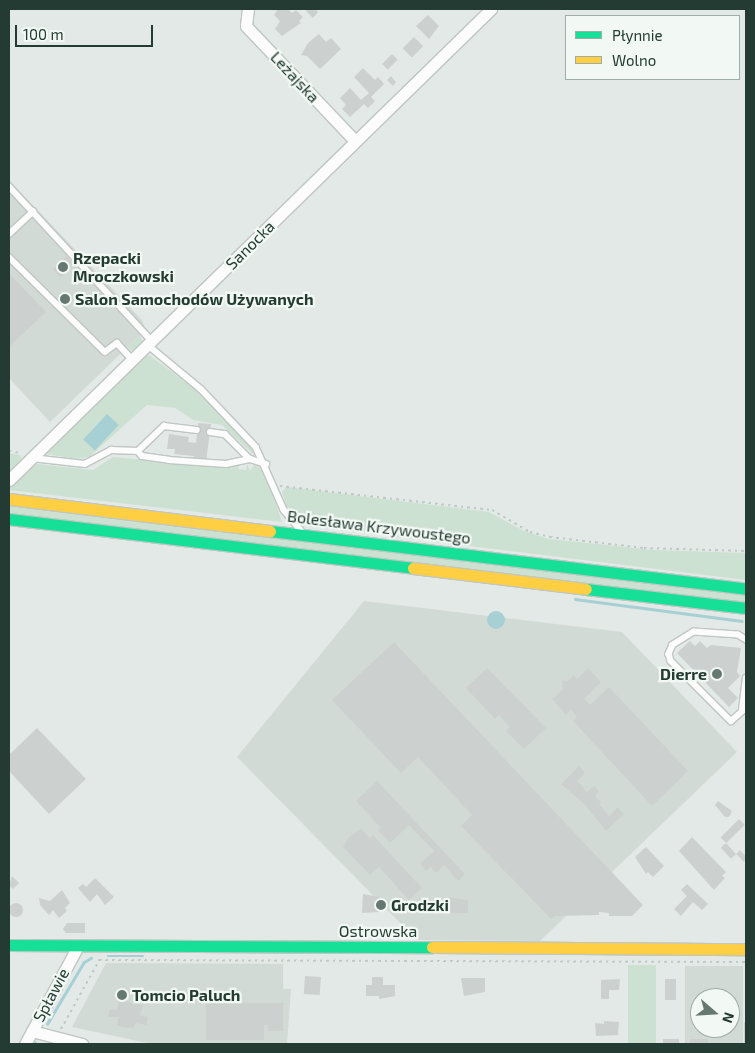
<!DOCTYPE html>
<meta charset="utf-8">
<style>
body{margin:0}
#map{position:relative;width:755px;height:1053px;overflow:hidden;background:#e3e9e6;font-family:"Exo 2",sans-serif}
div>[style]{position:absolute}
.built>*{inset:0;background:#d2dad6}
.green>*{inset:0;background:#cde1d3;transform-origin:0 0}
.water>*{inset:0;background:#a6d0d4;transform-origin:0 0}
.round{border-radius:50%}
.stream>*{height:2.5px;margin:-1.25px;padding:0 1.25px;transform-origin:1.25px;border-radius:1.25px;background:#a6d0d4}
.building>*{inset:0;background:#ccd1cf;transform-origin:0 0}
.path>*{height:2px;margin-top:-1px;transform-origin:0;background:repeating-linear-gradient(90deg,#c0c9c5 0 2.5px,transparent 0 6.5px)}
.roads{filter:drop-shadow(1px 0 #c0c6c3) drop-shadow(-1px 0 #c0c6c3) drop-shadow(0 1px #c0c6c3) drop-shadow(0 -1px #c0c6c3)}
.lane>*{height:5.5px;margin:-2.75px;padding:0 2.75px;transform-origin:2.75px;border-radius:2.75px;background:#fbfcfb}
.street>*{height:11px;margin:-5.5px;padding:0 5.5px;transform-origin:5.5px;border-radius:5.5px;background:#fbfcfb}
.fast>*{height:11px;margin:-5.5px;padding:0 5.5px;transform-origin:5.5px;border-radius:5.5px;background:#16e098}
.slow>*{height:11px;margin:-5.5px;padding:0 5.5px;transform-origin:5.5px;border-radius:5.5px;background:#ffcf43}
.dots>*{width:14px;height:14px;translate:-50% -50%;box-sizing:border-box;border:2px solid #f2f8f4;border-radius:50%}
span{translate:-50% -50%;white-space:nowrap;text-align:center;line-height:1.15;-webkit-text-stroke:4.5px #f2f8f4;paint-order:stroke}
.street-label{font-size:16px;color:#233b33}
.poi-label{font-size:16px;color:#233b33;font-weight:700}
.left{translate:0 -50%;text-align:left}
.right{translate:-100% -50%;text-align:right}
.frame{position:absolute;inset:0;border:10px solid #233b33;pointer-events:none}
.legend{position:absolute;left:565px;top:15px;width:175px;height:65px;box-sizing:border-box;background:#f2f8f4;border:1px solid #9faca7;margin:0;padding:6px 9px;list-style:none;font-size:15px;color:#233b33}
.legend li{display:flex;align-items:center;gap:10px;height:25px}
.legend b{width:25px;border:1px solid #9faca7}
.north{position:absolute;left:690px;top:988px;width:50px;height:50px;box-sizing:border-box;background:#f2f8f4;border:1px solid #9faca7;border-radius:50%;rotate:109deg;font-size:14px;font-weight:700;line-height:20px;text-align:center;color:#233b33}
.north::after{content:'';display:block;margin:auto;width:18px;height:22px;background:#667872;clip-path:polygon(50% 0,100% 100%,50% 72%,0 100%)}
.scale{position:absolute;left:15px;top:25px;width:138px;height:22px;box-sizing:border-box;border:2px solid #233b33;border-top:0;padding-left:6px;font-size:15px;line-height:18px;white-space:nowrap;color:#233b33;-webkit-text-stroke:4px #f2f8f4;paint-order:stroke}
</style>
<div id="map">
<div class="built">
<div style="clip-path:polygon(9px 180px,141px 319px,146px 329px,50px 422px,9px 378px)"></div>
<div style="clip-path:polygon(364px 601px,622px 632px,737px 752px,540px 941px,417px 940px,237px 757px)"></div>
<div style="clip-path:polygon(106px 963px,283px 964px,283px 989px,291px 989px,287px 1044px,152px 1044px,72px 1027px)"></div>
<div style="clip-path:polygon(evenodd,685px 966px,743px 966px,743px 1044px,685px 1044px,685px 966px,700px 998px,730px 998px,730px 1028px,700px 1028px,700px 998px)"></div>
</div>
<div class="green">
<div style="clip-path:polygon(140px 335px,143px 343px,136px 351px,130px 350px,127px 347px)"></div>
<div style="clip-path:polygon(149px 355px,199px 392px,253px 449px,253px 454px,222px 425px,193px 420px,175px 408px,147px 405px,89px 457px,76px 459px,46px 454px,45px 451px,140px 358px)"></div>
<div style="clip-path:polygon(9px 453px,20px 455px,22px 461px,9px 475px)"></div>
<div style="clip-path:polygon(113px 457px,231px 468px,239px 463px,238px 469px,246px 470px,247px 464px,250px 471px,254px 465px,258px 466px,267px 477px,282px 522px,9px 490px,9px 486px,23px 472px,37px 464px,93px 470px)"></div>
<div style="clip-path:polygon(286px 487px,489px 512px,522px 530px,549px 539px,654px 550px,746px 553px,746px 580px,307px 526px,293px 517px,287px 508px,282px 492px)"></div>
<div style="left:9px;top:504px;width:742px;height:9px;rotate:7deg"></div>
<div style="left:628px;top:965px;width:28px;height:79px"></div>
</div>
<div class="water">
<div style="left:107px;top:414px;width:16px;height:35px;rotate:43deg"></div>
<div class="round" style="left:487px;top:611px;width:18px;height:18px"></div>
</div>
<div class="stream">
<div style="left:575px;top:599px;width:168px;rotate:7.5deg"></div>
<div style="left:108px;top:956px;width:35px"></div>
<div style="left:47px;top:1024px;width:72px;rotate:-59.2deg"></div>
<div style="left:84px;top:962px;width:8px;rotate:-30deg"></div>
<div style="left:35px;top:1044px;width:1px;rotate:-90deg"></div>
</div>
<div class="building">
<div style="clip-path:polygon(274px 9px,288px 9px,292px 13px,296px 10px,303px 17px,299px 21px,301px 23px,282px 36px,275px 29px,280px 21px,274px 15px,277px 11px)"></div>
<div style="clip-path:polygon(308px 9px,315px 9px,318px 12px,313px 18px,306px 11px)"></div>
<div style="clip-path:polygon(428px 15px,439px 26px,429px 39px,416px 26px)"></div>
<div style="clip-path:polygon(319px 34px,326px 42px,331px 38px,341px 49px,320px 69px,307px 56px,301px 55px,308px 43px)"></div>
<div style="left:414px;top:37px;width:13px;height:16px;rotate:45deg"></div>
<div style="left:392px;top:54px;width:8px;height:14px;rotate:45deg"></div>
<div style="clip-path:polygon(363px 68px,375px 80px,378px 77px,384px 84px,371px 97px,375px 101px,368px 108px,364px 104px,350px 117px,342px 109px,346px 105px,340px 98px,350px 88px,361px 100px,369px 93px,354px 77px)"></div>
<div style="clip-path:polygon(391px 76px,396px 82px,393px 86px,387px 80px)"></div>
<div style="left:66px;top:256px;width:11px;height:19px;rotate:45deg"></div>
<div style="clip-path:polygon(9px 273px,46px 312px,9px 347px)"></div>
<div style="clip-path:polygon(198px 423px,211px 424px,206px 461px,194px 460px,194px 456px,174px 454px,175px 449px,167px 449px,169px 434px,189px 437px,188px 442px,196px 443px)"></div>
<div style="clip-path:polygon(690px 641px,695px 646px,700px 641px,707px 648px,711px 645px,741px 648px,737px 672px,740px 676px,728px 688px,738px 698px,729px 707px,677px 653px)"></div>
<div style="clip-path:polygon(394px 642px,643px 905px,632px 916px,609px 916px,609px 913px,599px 912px,599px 915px,555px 916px,551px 919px,461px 826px,472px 815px,418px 757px,401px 773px,332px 700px)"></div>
<div style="clip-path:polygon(487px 668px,546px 728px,524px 749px,506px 731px,510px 727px,499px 715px,495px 719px,466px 688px)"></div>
<div style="clip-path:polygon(588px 668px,601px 682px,584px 699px,590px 705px,609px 687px,688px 771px,652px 806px,573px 721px,577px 717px,571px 710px,566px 715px,552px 699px,563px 690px,562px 680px,568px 681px,574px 675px,577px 679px)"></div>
<div style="clip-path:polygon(37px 728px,86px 779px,49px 814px,9px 771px,9px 755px)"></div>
<div style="clip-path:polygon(579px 766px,585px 773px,577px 781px,587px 792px,594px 786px,599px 791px,595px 796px,601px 802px,599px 804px,609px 816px,618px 807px,624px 814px,606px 831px,585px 805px,561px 784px)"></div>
<div style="clip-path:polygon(377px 781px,465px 874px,458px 881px,444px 865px,436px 873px,431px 867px,426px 871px,420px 864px,434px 851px,409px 825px,390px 843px,378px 830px,381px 828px,356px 801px)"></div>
<div style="clip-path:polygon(718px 801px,732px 811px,729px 817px,725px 817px,715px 805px)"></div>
<div style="left:739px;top:819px;width:8px;height:26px;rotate:45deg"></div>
<div style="clip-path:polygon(361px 829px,370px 838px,373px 835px,422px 888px,409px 900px,379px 867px,370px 875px,343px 847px,349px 837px)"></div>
<div style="clip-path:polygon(692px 837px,726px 872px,722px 876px,725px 878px,714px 890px,679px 851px)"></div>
<div style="left:726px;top:843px;width:15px;height:7px;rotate:48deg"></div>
<div style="clip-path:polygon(646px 847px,664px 866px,653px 877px,648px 872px,646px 874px,635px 857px)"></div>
<div style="clip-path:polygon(740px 850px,746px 857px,744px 862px,736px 854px)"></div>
<div style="clip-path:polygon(12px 876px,19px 883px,13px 889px,9px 885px)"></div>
<div style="clip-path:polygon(95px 878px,114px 897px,105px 905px,97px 894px,90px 902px,78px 888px,83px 884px,86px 887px)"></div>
<div style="clip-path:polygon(687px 884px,708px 904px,702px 910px,693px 902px,681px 916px,674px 909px,687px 896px,681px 890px)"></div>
<div style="clip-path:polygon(62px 890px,70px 903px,65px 908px,67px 911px,59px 918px,53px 910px,49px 915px,40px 905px,39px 898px,50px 901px)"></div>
<div style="clip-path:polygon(363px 894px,380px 897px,380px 912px,362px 913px)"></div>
<div style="clip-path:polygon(447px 897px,468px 900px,468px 913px,448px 913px)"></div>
<div class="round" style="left:9px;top:903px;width:14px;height:14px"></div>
<div style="clip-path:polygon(67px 923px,85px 923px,85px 933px,66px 933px,63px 929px)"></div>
<div style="left:305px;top:976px;width:16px;height:18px;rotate:4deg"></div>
<div style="clip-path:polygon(372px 977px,383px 977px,383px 985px,395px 985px,395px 996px,379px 999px,379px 996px,366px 996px,366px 985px,372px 985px)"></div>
<div style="clip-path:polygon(461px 978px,485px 978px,485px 992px,464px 996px)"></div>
<div style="clip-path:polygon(620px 979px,619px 990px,609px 990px,609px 999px,601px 999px,601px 980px)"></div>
<div style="left:665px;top:979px;width:11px;height:21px"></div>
<div style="clip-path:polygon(119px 1000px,143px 1005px,140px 1015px,148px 1017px,146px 1025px,135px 1023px,134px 1028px,122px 1027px,117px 1025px,119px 1017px,108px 1017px,110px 1009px,117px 1010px)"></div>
<div style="clip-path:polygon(206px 1003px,283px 1003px,283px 1031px,268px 1031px,268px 1025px,264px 1025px,264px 1040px,206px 1040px)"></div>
<div style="clip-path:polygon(604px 1021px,619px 1022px,618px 1035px,596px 1036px,595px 1023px,604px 1024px)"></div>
<div style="left:744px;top:1022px;width:2px;height:22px"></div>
<div style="left:663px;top:1039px;width:16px;height:5px"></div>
<div style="left:690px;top:1039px;width:18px;height:5px"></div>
</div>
<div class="path">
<div style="left:9px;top:451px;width:12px;rotate:9deg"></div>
<div style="left:280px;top:486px;width:213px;rotate:6.5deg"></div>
<div style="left:492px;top:510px;width:44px;rotate:30.1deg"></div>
<div style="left:530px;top:532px;width:21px;rotate:14deg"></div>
<div style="left:550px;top:537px;width:95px;rotate:6.7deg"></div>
<div style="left:644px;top:548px;width:102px;rotate:1.7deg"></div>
<div style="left:99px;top:960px;width:647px;rotate:0.18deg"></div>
<div style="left:61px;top:1029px;width:80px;rotate:-60.9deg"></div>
</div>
<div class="roads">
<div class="lane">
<div style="left:9px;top:186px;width:211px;rotate:47.3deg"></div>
<div style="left:9px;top:234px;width:33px;rotate:-43deg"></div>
<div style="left:9px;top:257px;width:135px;rotate:44.7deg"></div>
<div style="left:105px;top:352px;width:15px;rotate:-37deg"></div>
<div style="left:117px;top:343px;width:23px;rotate:47deg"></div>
<div style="left:148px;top:345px;width:69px;rotate:39.7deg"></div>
<div style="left:201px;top:389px;width:80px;rotate:46.5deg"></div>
<div style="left:256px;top:447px;width:69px;rotate:66deg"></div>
<div style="left:284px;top:510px;width:26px;rotate:50deg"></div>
<div style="left:210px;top:432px;width:15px;rotate:8deg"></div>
<div style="left:225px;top:434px;width:35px;rotate:45deg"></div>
<div style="left:138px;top:451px;width:6px;rotate:51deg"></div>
<div style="left:142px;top:456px;width:27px;rotate:8deg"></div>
<div style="left:169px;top:460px;width:57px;rotate:4deg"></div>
<div style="left:226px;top:464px;width:25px;rotate:-12deg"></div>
<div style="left:250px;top:459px;width:17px;rotate:17deg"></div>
<div style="left:32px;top:458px;width:53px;rotate:6.5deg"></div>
<div style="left:85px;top:464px;width:30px;rotate:-28deg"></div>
<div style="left:111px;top:450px;width:27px;rotate:2deg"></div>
<div style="left:138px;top:451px;width:36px;rotate:-44deg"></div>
<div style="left:164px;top:426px;width:33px;rotate:7deg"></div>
<div style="left:746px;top:640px;width:9px;rotate:-148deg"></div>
<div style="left:738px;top:635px;width:44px;rotate:-176.1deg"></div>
<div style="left:694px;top:632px;width:25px;rotate:148deg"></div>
<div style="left:673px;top:645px;width:10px;rotate:114deg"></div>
<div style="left:669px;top:654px;width:7px;rotate:74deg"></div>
<div style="left:671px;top:661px;width:85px;rotate:45deg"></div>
<div style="left:731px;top:721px;width:20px;rotate:-41deg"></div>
<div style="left:742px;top:710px;width:32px;rotate:-83deg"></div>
</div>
<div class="street">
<div style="left:248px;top:9px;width:17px;rotate:97deg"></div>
<div style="left:246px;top:26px;width:158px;rotate:46.5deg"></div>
<div style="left:9px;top:480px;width:674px;rotate:-44.34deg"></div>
<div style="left:32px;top:1031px;width:52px;rotate:14.6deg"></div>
<div style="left:25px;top:1044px;width:111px;rotate:-61.6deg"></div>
</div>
<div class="fast">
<div style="left:9px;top:519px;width:407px;rotate:6.9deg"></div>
<div style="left:270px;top:531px;width:480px;rotate:6.9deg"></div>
<div style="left:586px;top:589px;width:161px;rotate:6.8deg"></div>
<div style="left:9px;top:945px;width:423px;rotate:0.3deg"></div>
</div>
<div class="slow">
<div style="left:9px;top:499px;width:263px;rotate:7deg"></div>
<div style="left:413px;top:568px;width:174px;rotate:6.9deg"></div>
<div style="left:432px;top:947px;width:314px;rotate:0.4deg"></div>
</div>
</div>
<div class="dots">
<div style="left:63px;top:267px;background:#667872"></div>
<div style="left:65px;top:299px;background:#667872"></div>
<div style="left:717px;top:674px;background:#667872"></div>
<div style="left:381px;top:905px;background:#667872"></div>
<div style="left:122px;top:995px;background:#667872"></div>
</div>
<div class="street-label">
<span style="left:295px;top:77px;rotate:47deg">Leżajska</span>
<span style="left:250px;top:245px;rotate:-45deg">Sanocka</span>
<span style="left:379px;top:527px;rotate:7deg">Bolesława Krzywoustego</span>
<span style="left:378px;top:931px">Ostrowska</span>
<span style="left:51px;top:995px;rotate:-62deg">Spławie</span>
</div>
<div class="poi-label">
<span class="left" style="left:73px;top:267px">Rzepacki<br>Mroczkowski</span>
<span class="left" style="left:75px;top:299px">Salon Samochodów Używanych</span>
<span class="right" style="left:707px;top:674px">Dierre</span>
<span class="left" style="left:391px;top:905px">Grodzki</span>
<span class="left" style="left:132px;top:995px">Tomcio Paluch</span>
</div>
<div class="frame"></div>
<ul class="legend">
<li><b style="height:6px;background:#16e098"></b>Płynnie</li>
<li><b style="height:6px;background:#ffcf43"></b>Wolno</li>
</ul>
<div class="north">N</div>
<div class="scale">100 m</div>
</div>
